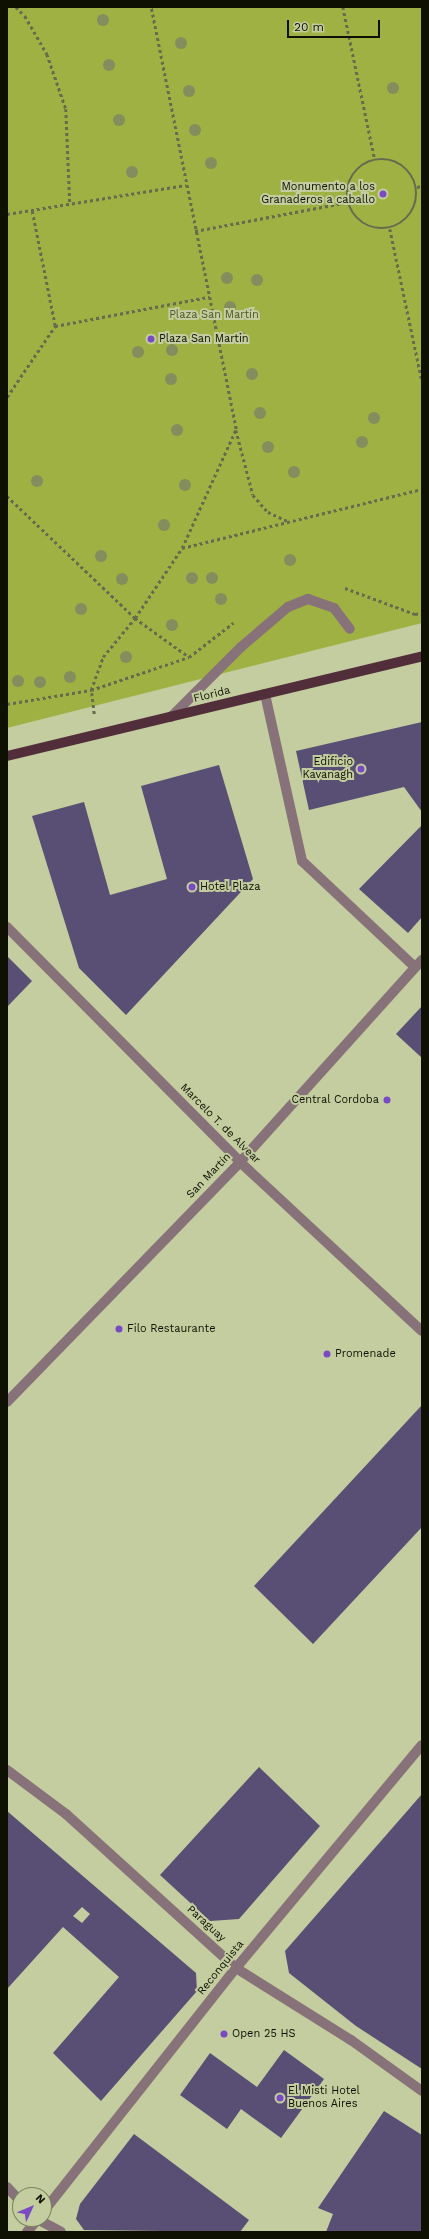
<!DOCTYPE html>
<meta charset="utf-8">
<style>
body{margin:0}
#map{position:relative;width:429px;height:2239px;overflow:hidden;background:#c3cd9f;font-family:"Work Sans",sans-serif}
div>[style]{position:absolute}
.green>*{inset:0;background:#9fb143}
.building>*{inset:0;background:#594e74}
.path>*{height:2.5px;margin-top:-1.25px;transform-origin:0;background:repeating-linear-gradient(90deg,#656c4e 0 3px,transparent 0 6px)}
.path>.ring{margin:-1.25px;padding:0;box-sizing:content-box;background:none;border:2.5px solid #656c4e;border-radius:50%}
.minor>*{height:10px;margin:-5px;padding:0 5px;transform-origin:5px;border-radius:5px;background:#887279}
.major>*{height:10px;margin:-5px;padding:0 5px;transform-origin:5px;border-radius:5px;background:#512e3a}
.trees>*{width:12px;height:12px;margin:-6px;border-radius:50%;background:#838d5d}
.dots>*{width:11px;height:11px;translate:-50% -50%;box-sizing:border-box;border:2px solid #c3cd9f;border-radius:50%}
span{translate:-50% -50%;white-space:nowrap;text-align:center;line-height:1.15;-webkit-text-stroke:4px #c3cd9f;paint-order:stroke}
.poi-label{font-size:11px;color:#0e1102}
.right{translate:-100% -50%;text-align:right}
.left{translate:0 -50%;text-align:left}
.park-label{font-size:11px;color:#4f5827}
.street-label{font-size:11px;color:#0e1102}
.frame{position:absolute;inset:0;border:8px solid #0e1102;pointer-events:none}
.north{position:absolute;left:12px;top:2187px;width:40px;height:40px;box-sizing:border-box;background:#c3cd9f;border:1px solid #7b8260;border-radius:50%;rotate:46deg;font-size:11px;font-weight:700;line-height:16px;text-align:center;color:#0e1102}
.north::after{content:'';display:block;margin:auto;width:14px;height:18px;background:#794ac2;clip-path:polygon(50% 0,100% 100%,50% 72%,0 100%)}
.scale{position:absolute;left:287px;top:20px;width:93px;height:18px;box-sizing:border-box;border:2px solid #0e1102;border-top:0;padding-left:5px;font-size:12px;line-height:14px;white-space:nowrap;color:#0e1102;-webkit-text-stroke:3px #c3cd9f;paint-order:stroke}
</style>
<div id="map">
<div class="green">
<div style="clip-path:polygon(7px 7px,422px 7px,422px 623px,7px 728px)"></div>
</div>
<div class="building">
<div style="clip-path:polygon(422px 722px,422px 812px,404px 787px,309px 810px,296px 751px)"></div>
<div style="clip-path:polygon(219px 765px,253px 879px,126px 1015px,79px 968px,32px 816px,84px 802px,110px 895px,167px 879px,141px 786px)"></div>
<div style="clip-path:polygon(422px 825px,422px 917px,408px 933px,359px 889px)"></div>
<div style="clip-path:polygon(7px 956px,32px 981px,7px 1007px)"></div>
<div style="clip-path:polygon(422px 1006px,422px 1058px,396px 1034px)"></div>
<div style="clip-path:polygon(422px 1405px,422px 1527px,313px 1644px,254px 1586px)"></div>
<div style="clip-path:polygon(259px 1767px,320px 1826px,239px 1919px,210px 1921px,160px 1875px)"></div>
<div style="clip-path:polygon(422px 1794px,422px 2069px,356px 2026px,289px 1973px,285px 1951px)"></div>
<div style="clip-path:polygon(evenodd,7px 1811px,196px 1973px,197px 1991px,101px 2101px,53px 2053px,119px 1977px,63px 1927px,7px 1989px,7px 1811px,82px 1907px,90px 1914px,82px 1923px,73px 1916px,82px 1907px)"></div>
<div style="clip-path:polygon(284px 2050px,324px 2079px,281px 2138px,241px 2109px,227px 2129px,180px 2095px,210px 2053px,257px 2087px)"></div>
<div style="clip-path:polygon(384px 2111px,422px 2135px,422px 2232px,326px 2232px,333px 2214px,318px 2208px)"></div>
<div style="clip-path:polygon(134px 2134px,249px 2220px,240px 2232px,84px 2230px,76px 2219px,80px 2204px)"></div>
</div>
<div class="path">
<div style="left:16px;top:7px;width:13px;rotate:45deg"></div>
<div style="left:25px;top:16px;width:44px;rotate:59.9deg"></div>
<div style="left:47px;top:54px;width:58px;rotate:70.9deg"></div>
<div style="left:66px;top:109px;width:94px;rotate:87.6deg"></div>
<div style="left:343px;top:7px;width:156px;rotate:78.2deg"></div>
<div class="ring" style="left:347px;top:159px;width:67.5px;height:67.5px"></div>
<div style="left:417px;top:187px;width:5px;rotate:-11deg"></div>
<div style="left:7px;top:214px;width:181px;rotate:-9.2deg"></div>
<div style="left:390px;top:229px;width:155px;rotate:78.1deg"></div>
<div style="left:195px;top:231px;width:156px;rotate:-10.7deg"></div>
<div style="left:55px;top:326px;width:157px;rotate:-10.7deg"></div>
<div style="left:7px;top:397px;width:86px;rotate:-55.9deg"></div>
<div style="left:55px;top:326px;width:117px;rotate:-101.3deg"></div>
<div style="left:236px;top:430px;width:67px;rotate:75.3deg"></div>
<div style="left:253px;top:495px;width:23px;rotate:49deg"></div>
<div style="left:268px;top:512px;width:21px;rotate:25deg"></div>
<div style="left:7px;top:496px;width:177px;rotate:43.6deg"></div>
<div style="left:135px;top:618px;width:67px;rotate:35.8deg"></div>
<div style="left:189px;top:657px;width:56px;rotate:-37.7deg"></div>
<div style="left:182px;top:548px;width:247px;rotate:-13.8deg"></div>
<div style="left:345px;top:588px;width:75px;rotate:20.4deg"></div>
<div style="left:415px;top:614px;width:7px;rotate:-8deg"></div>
<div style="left:7px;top:704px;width:85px;rotate:-9.5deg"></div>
<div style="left:91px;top:690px;width:103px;rotate:-18.6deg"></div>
<div style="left:94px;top:714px;width:24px;rotate:-97deg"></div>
<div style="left:91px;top:690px;width:35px;rotate:-70deg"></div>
<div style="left:103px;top:657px;width:50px;rotate:-50.6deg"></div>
<div style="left:135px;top:618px;width:84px;rotate:-56.1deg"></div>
<div style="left:182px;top:548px;width:131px;rotate:-65.6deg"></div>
<div style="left:236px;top:429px;width:430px;rotate:-101.4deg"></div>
</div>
<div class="minor">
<div style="left:265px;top:694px;width:171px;rotate:77.5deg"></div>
<div style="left:302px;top:861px;width:155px;rotate:43.2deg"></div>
<div style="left:171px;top:717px;width:99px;rotate:-45deg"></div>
<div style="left:241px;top:647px;width:62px;rotate:-40.4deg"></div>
<div style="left:288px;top:607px;width:22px;rotate:-22deg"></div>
<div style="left:308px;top:599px;width:28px;rotate:19deg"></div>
<div style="left:334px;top:608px;width:26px;rotate:53deg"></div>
<div style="left:7px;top:927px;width:331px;rotate:45.2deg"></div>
<div style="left:240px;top:1162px;width:248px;rotate:42.9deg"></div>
<div style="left:7px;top:1402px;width:334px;rotate:-45.8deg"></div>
<div style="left:240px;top:1162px;width:272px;rotate:-48deg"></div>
<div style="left:7px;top:1770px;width:74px;rotate:36.7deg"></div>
<div style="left:66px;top:1814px;width:229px;rotate:42.2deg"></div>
<div style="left:236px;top:1968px;width:136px;rotate:32.1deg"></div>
<div style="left:351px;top:2040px;width:87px;rotate:35.7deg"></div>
<div style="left:7px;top:2187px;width:19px;rotate:47deg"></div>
<div style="left:44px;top:2211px;width:310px;rotate:-51.7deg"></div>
<div style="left:236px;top:1968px;width:290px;rotate:-50.2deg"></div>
<div style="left:37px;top:2219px;width:27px;rotate:28deg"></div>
<div style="left:27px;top:2232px;width:17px;rotate:-50deg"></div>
</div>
<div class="major">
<div style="left:7px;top:756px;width:427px;rotate:-13.5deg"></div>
</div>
<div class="trees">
<div style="left:103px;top:20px"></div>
<div style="left:181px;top:43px"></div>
<div style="left:109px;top:65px"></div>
<div style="left:393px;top:88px"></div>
<div style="left:189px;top:91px"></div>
<div style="left:119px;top:120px"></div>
<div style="left:195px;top:130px"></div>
<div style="left:211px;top:163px"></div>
<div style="left:132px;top:172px"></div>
<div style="left:227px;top:278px"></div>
<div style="left:257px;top:280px"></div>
<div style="left:230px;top:307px"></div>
<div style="left:240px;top:337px"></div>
<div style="left:172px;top:350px"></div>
<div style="left:138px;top:352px"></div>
<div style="left:252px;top:374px"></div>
<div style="left:171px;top:379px"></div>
<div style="left:260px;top:413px"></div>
<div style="left:374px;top:418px"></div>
<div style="left:177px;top:430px"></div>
<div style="left:362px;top:442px"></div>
<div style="left:268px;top:447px"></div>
<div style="left:294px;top:472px"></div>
<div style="left:37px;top:481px"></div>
<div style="left:185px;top:485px"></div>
<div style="left:164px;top:525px"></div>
<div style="left:101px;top:556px"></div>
<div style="left:290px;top:560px"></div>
<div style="left:192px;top:578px"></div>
<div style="left:212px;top:578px"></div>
<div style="left:122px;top:579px"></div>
<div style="left:221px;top:599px"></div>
<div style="left:81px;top:609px"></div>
<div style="left:172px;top:625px"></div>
<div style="left:126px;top:657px"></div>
<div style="left:70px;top:677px"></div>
<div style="left:18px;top:681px"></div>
<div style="left:40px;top:682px"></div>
</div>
<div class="dots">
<div style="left:383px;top:194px;background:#794ac2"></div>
<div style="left:151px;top:339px;background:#794ac2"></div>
<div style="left:361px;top:769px;background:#794ac2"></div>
<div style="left:192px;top:887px;background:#794ac2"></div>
<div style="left:387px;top:1100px;background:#794ac2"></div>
<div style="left:119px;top:1329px;background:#794ac2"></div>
<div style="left:327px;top:1354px;background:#794ac2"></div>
<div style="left:224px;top:2034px;background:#794ac2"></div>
<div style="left:280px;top:2098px;background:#794ac2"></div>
</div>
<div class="poi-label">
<span class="right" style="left:375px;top:194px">Monumento a los<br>Granaderos a caballo</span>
<span class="left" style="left:159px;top:339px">Plaza San Martin</span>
<span class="right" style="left:353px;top:769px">Edificio<br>Kavanagh</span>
<span class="left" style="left:200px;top:887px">Hotel Plaza</span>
<span class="right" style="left:379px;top:1100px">Central Cordoba</span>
<span class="left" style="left:127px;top:1329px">Filo Restaurante</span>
<span class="left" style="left:335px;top:1354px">Promenade</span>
<span class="left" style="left:232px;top:2034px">Open 25 HS</span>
<span class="left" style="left:288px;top:2098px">El Misti Hotel<br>Buenos Aires</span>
</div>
<div class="park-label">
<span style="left:214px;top:315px">Plaza San Martín</span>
</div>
<div class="street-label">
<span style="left:212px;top:695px;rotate:-14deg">Florida</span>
<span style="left:220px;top:1124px;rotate:45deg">Marcelo T. de Alvear</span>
<span style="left:209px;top:1176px;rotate:-46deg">San Martín</span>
<span style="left:206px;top:1924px;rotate:42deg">Paraguay</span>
<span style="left:221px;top:1968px;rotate:-51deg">Reconquista</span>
</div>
<div class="frame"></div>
<div class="north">N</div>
<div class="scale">20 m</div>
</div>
